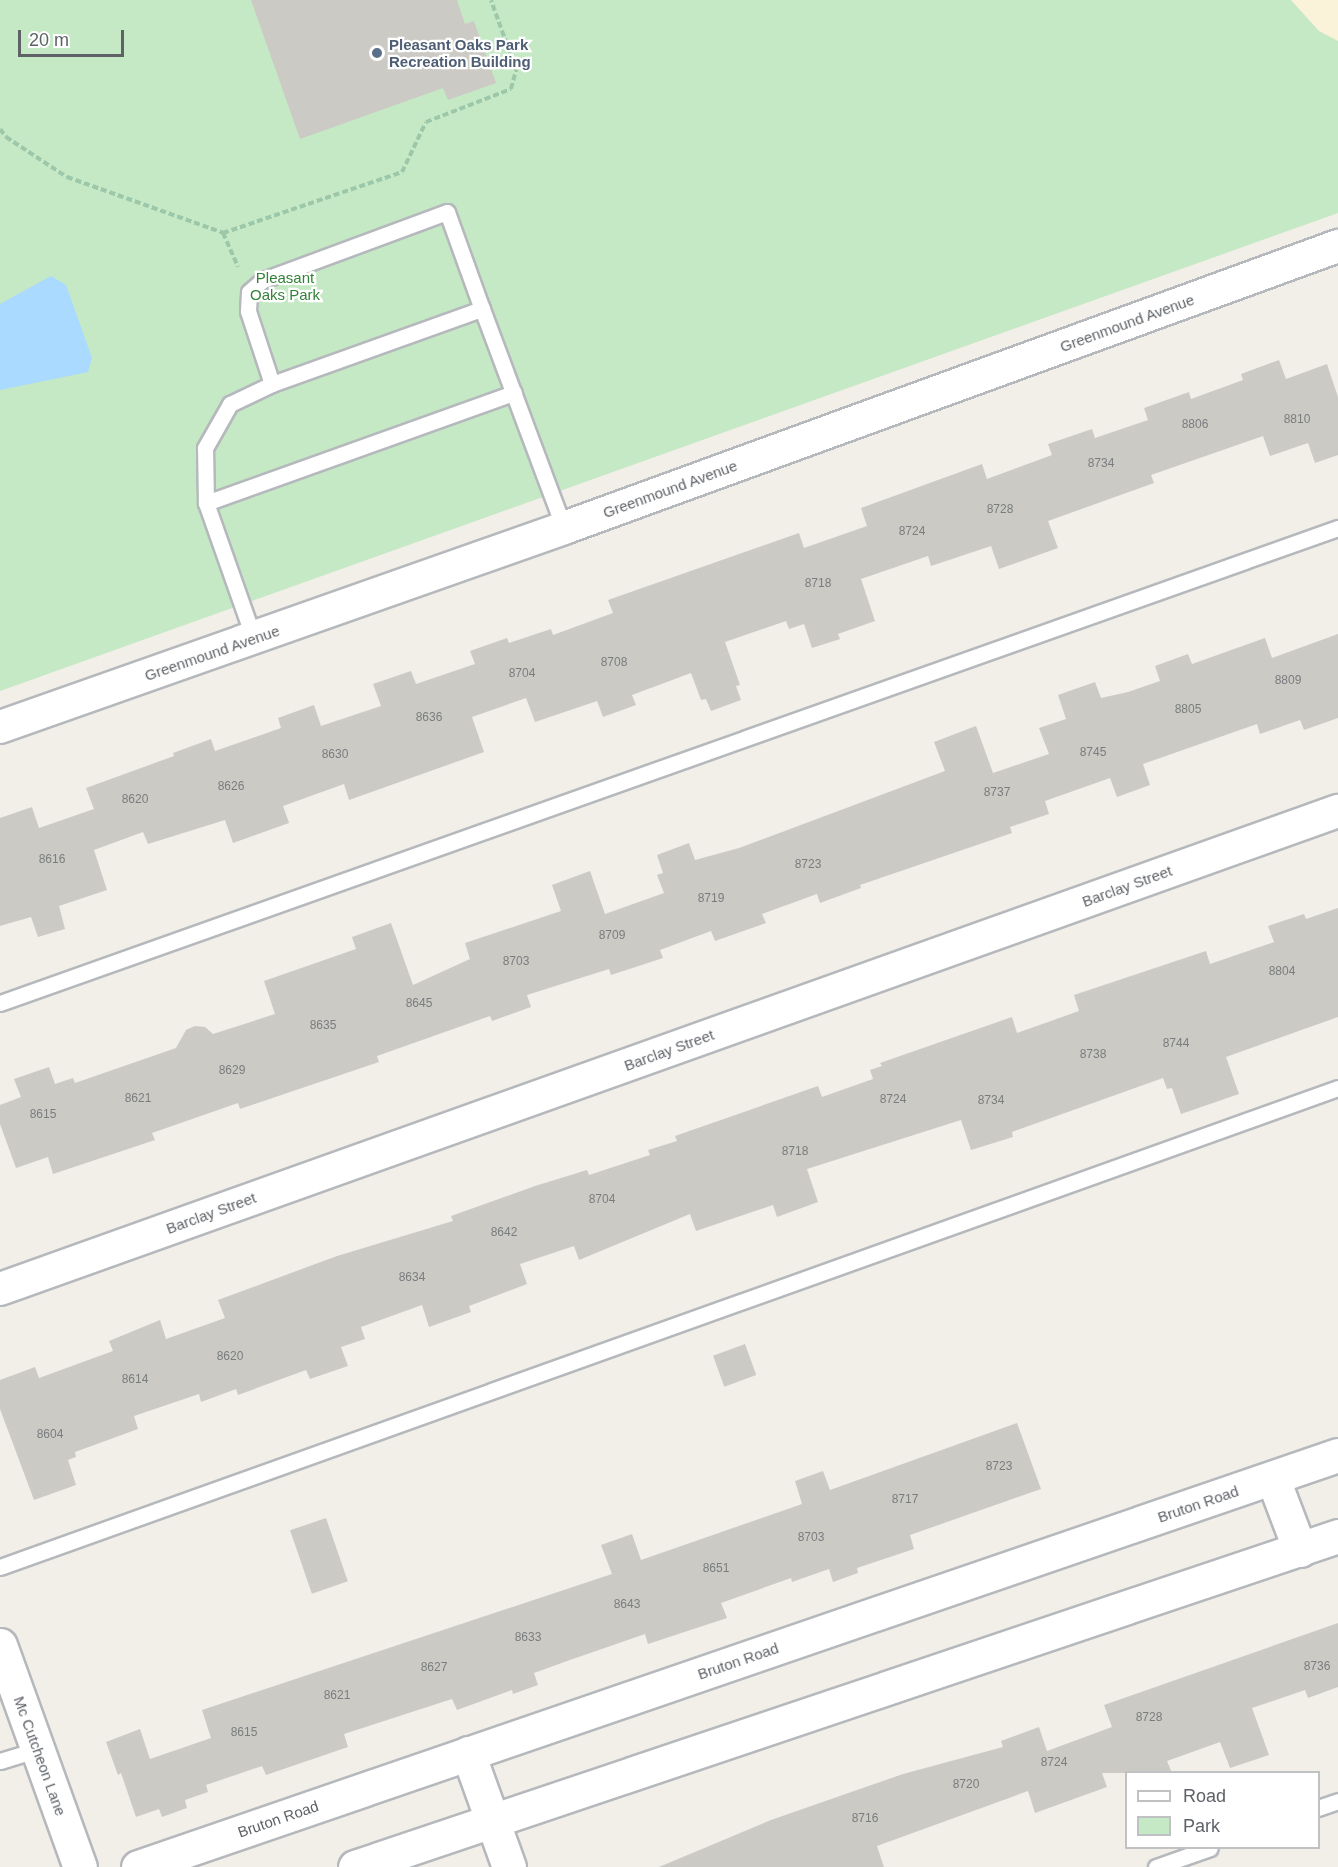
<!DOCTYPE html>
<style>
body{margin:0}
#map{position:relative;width:1338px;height:1867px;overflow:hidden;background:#f1efe8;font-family:Helvetica,sans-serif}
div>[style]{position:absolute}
.green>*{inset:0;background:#c5e8c5}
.sand>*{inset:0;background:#fbf3d9}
.water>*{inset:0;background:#aadaff}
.building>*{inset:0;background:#cccac5;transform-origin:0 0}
.path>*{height:4px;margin-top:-2px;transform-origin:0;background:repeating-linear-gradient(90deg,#9cc7a9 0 6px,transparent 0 9px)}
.roads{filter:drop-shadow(2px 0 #b5b8bc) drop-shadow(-2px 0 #b5b8bc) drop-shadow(0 2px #b5b8bc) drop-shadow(0 -2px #b5b8bc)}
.lane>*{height:15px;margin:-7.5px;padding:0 7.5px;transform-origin:7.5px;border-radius:7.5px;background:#fff}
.street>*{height:32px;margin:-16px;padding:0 16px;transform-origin:16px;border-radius:16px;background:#fff}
.secondary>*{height:33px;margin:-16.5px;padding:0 16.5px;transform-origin:16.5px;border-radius:16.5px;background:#fff}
.dots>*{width:16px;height:16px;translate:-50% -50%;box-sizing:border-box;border:3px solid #fff;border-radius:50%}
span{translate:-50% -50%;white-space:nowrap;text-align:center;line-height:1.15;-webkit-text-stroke:4.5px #fff;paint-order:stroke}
.number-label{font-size:12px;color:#7a7d7f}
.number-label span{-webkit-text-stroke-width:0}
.service-label{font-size:15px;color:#4e5e75;font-weight:700}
.left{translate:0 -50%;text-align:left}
.park-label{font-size:15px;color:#348238}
.street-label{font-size:15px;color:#5f6368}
.legend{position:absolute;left:1125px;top:1771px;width:195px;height:78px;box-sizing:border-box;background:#fff;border:2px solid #bfc1c3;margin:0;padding:8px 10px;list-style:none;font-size:18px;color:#5f6368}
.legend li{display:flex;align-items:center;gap:12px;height:30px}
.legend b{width:30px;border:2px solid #bfc1c3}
.scale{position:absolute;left:18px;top:30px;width:106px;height:27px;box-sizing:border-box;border:3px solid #5f6368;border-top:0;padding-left:8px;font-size:18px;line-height:21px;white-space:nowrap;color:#5f6368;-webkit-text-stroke:4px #fff;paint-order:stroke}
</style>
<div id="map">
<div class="green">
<div style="clip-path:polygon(0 0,1338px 0,1338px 213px,0 691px)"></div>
</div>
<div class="sand">
<div style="clip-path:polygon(1291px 0,1338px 0,1338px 41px,1319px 31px)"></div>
</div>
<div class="water">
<div style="clip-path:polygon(51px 276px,66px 285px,92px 358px,88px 372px,0 390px,0 304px)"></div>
</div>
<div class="building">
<div style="clip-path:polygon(251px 0,457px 0,465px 24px,474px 21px,496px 83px,448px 100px,443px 88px,300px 139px)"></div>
<div style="clip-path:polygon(1279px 360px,1286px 379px,1327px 364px,1338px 397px,1338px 455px,1315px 463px,1308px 443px,1270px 456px,1263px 436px,1151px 475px,1154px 483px,1048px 521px,1058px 548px,999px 569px,991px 546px,931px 566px,928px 556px,861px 579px,875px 621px,838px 634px,840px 639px,812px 648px,804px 624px,789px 629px,786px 621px,725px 642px,740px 685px,736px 686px,741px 700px,711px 711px,706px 699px,701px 700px,691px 673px,632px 695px,636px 705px,603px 717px,597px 701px,535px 722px,526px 698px,472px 717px,484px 752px,349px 800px,344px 784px,283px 806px,289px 823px,233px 843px,225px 820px,148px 844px,143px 832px,94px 850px,107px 890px,59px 906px,65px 929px,38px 937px,31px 917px,0 926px,0 818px,32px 807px,39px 828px,94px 809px,86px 788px,174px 756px,173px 753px,211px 739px,215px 751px,281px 728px,278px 718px,314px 705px,321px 726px,381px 706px,373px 684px,411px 671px,416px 684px,475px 664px,470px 651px,507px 638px,509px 643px,551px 629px,553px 635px,613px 613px,608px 600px,799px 533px,804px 548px,867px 526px,861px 508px,982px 464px,987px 479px,1052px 455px,1048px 444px,1092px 429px,1095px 438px,1148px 420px,1144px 408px,1189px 392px,1191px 399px,1243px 380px,1241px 374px)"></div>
<div style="clip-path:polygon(1338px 634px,1338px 718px,1304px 730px,1300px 720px,1260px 734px,1257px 724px,1143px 764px,1150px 785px,1117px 797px,1110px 778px,1045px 801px,1049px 814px,1010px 827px,1012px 833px,860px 885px,861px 888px,820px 903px,817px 894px,762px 914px,766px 923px,715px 941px,711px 931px,660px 950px,663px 958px,611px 975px,609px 969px,527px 995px,531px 1007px,492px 1021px,490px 1016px,377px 1056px,379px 1062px,240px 1109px,238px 1103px,152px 1133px,155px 1140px,53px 1174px,48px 1157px,16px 1168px,0 1124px,0 1105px,21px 1097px,14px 1079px,49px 1067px,55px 1084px,73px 1078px,75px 1083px,176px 1048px,186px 1030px,195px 1026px,205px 1027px,213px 1034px,275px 1014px,264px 981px,356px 949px,352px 937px,391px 923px,413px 985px,470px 959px,465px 943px,561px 911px,552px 885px,590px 871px,605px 914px,664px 893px,657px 875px,663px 873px,657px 855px,689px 843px,695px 860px,739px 848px,945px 771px,934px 742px,976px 726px,993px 773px,1049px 754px,1039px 728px,1066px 719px,1058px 695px,1095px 682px,1101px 698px,1128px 692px,1160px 681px,1155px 666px,1188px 654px,1192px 664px,1265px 638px,1272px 658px)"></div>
<div style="clip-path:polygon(1338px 908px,1338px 1017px,1226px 1057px,1239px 1094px,1181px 1114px,1172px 1088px,1167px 1089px,1163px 1078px,1012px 1132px,1013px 1137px,971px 1150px,961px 1120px,807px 1169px,818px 1202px,777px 1217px,773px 1205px,696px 1231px,690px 1214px,579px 1260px,574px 1246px,520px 1264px,527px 1284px,469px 1306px,471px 1312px,429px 1327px,422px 1305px,361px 1327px,365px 1339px,341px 1347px,348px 1366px,310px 1379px,306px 1370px,238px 1395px,236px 1389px,201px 1402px,199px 1394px,134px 1416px,138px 1429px,75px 1452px,76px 1457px,68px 1460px,76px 1485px,34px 1500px,0 1409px,0 1380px,35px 1367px,39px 1378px,113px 1351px,109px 1341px,160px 1320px,166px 1339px,225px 1318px,218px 1300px,337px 1256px,453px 1221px,451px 1216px,535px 1186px,587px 1170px,589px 1175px,650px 1155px,648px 1150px,677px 1141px,675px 1136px,818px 1086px,822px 1097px,873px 1079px,870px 1070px,882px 1066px,880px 1063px,1012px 1017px,1017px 1033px,1079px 1011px,1074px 995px,1206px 951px,1210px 964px,1274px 942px,1268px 926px,1304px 914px,1306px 919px)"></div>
<div style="left:745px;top:1344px;width:33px;height:34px;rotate:70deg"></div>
<div style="clip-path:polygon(1017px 1423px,1041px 1489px,910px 1535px,914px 1549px,857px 1568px,858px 1573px,833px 1582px,829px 1569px,792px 1582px,791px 1578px,721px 1603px,727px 1618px,648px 1644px,645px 1634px,570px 1660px,534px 1673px,538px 1685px,513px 1694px,512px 1690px,457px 1710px,452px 1699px,344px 1734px,348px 1747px,266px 1775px,262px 1766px,206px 1785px,208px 1792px,185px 1800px,187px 1808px,162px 1817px,159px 1809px,136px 1817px,121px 1773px,118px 1775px,106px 1742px,140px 1729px,150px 1759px,211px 1738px,202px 1710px,612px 1574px,601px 1545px,632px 1534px,641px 1560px,802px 1504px,795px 1481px,823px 1471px,830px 1490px)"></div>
<div style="left:326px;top:1518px;width:67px;height:38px;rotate:71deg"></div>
<div style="clip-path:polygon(1338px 1623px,1338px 1687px,1308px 1698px,1305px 1690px,1252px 1708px,1269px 1755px,1230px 1768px,1220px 1742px,1167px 1761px,1172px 1773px,1102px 1773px,1107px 1787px,1035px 1813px,1028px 1791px,877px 1846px,884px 1867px,659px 1867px,771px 1820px,903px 1774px,1003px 1747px,1001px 1741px,1039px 1727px,1047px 1751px,1112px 1727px,1104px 1705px)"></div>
</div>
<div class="path">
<div style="left:0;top:129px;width:10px;rotate:53deg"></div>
<div style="left:6px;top:137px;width:73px;rotate:33.3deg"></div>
<div style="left:67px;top:177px;width:166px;rotate:19.7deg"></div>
<div style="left:223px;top:233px;width:37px;rotate:66deg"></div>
<div style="left:223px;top:233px;width:189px;rotate:-18.8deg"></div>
<div style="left:402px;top:172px;width:55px;rotate:-64.4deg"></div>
<div style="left:426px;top:122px;width:91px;rotate:-21.2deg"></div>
<div style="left:511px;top:89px;width:20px;rotate:-75deg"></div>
<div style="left:516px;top:70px;width:74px;rotate:-109.7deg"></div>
</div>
<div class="roads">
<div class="lane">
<div style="left:272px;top:384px;width:77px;rotate:-108.2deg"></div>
<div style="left:248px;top:311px;width:19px;rotate:-87deg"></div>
<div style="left:249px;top:292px;width:18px;rotate:-41deg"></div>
<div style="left:263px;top:280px;width:196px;rotate:-20.3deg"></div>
<div style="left:447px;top:212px;width:103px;rotate:70.2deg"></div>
<div style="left:206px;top:503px;width:327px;rotate:-19.7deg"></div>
<div style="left:254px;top:639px;width:144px;rotate:-109.4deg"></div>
<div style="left:206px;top:503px;width:55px;rotate:-91deg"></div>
<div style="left:205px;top:448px;width:51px;rotate:-60.4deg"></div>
<div style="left:230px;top:404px;width:47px;rotate:-25.5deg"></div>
<div style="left:272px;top:384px;width:223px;rotate:-19.7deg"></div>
<div style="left:482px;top:309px;width:234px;rotate:69.5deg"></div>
<div style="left:0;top:1003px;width:1420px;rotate:-19.55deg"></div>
<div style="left:0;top:1567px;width:1421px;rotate:-19.7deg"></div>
<div style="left:0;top:1761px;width:39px;rotate:-17deg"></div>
<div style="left:1318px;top:1808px;width:21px;rotate:-19deg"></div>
<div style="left:1156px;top:1867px;width:57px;rotate:-19.4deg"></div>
</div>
<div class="street">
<div style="left:0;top:727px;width:598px;rotate:-19.43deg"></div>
<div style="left:564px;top:528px;width:824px;rotate:-20.02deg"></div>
<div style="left:0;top:1289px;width:1421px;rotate:-19.66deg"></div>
</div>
<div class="secondary">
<div style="left:1273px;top:1479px;width:76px;rotate:69.2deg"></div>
<div style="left:0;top:1645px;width:236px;rotate:70.2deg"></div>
<div style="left:468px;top:1753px;width:121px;rotate:70.2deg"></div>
<div style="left:138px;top:1867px;width:1269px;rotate:-18.95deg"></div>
<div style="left:355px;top:1867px;width:1037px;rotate:-18.61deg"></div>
</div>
</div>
<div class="dots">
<div style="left:377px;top:53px;background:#5c6f8a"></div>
</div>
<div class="number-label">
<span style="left:1297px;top:420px">8810</span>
<span style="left:1195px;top:425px">8806</span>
<span style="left:1101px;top:464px">8734</span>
<span style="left:1000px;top:510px">8728</span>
<span style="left:912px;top:532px">8724</span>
<span style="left:818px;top:584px">8718</span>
<span style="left:614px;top:663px">8708</span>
<span style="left:522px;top:674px">8704</span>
<span style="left:1288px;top:681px">8809</span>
<span style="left:1188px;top:710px">8805</span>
<span style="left:429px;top:718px">8636</span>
<span style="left:1093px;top:753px">8745</span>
<span style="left:335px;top:755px">8630</span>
<span style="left:231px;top:787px">8626</span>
<span style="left:997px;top:793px">8737</span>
<span style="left:135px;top:800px">8620</span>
<span style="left:52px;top:860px">8616</span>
<span style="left:808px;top:865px">8723</span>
<span style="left:711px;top:899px">8719</span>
<span style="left:612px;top:936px">8709</span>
<span style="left:516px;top:962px">8703</span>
<span style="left:1282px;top:972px">8804</span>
<span style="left:419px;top:1004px">8645</span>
<span style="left:323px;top:1026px">8635</span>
<span style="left:1176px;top:1044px">8744</span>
<span style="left:1093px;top:1055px">8738</span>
<span style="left:232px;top:1071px">8629</span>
<span style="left:138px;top:1099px">8621</span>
<span style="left:893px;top:1100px">8724</span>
<span style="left:991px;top:1101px">8734</span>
<span style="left:43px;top:1115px">8615</span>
<span style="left:795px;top:1152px">8718</span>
<span style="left:602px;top:1200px">8704</span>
<span style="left:504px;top:1233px">8642</span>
<span style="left:412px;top:1278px">8634</span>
<span style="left:230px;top:1357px">8620</span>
<span style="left:135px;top:1380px">8614</span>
<span style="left:50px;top:1435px">8604</span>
<span style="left:999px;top:1467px">8723</span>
<span style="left:905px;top:1500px">8717</span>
<span style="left:811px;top:1538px">8703</span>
<span style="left:716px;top:1569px">8651</span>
<span style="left:627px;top:1605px">8643</span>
<span style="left:528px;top:1638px">8633</span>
<span style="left:1317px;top:1667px">8736</span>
<span style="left:434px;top:1668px">8627</span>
<span style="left:337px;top:1696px">8621</span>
<span style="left:1149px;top:1718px">8728</span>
<span style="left:244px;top:1733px">8615</span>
<span style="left:1054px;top:1763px">8724</span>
<span style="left:966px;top:1785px">8720</span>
<span style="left:865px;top:1819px">8716</span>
</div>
<div class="service-label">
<span class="left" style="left:389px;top:53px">Pleasant Oaks Park<br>Recreation Building</span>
</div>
<div class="park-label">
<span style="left:285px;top:286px">Pleasant<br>Oaks Park</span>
</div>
<div class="street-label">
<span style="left:1127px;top:323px;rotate:-20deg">Greenmound Avenue</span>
<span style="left:670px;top:489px;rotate:-20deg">Greenmound Avenue</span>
<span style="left:212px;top:653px;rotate:-19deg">Greenmound Avenue</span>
<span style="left:1127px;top:886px;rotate:-20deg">Barclay Street</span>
<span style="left:669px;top:1050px;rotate:-20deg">Barclay Street</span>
<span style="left:211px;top:1213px;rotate:-20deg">Barclay Street</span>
<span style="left:1198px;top:1504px;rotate:-19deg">Bruton Road</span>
<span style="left:738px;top:1661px;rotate:-19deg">Bruton Road</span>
<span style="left:40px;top:1756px;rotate:70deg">Mc Cutcheon Lane</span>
<span style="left:278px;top:1819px;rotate:-19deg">Bruton Road</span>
</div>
<ul class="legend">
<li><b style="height:8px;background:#fff"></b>Road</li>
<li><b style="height:16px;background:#c5e8c5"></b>Park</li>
</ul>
<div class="scale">20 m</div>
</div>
